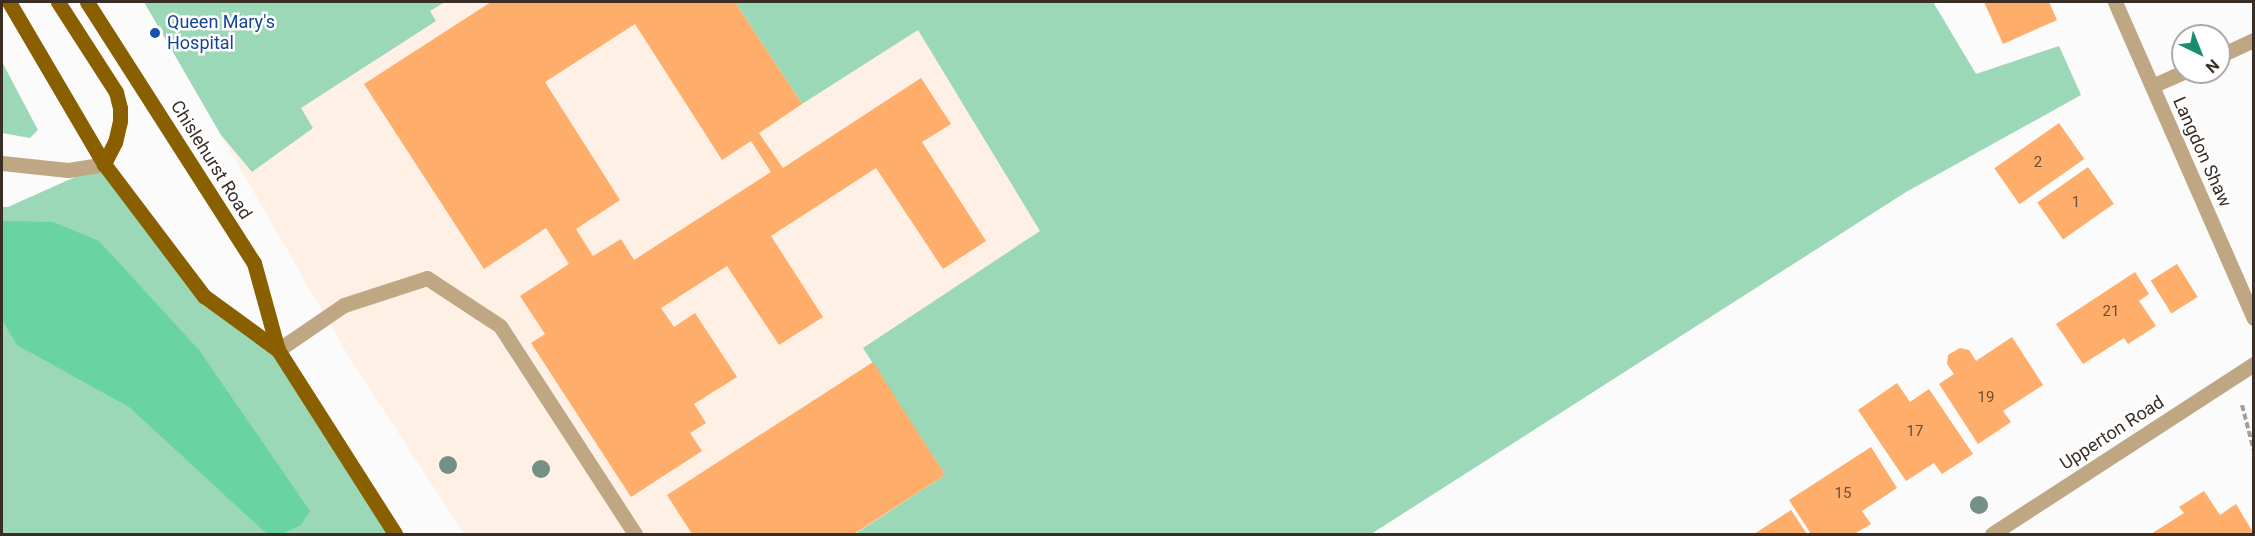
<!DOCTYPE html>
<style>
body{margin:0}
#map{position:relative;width:2255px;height:536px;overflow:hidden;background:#fbfbfb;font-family:Roboto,sans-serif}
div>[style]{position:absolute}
.built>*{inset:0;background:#fef0e5}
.green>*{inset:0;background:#9bd8b7}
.forest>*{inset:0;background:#69d49f}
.building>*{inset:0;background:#feae6a;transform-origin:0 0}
.path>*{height:4px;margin-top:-2px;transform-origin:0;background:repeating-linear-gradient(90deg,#a49f9b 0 6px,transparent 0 9px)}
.minor>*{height:15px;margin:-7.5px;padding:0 7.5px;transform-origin:7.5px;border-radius:7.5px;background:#bea782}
.major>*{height:15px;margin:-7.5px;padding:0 7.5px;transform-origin:7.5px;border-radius:7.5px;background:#895f00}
.trees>*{width:18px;height:18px;margin:-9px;border-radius:50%;background:#759084}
.dots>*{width:16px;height:16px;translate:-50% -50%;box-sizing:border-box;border:3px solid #fff;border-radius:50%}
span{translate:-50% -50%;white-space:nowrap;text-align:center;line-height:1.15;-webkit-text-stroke:5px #fff;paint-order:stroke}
.number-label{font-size:15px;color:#6a4e37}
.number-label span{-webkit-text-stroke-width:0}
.transit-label{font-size:18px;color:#164399}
.left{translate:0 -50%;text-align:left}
.street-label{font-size:18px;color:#392e26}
.frame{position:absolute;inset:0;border:3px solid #392e26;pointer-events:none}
.north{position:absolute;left:2171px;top:24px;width:60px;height:60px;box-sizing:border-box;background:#fff;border:2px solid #b0aba8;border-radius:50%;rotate:137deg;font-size:16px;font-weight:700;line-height:24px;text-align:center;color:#392e26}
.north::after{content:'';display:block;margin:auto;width:21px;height:27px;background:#1b8d6f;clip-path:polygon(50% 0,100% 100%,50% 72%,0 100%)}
</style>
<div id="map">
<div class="built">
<i style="clip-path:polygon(144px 2px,1933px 2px,1976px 74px,2059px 46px,2081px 95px,1906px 192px,1371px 534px,464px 534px,349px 357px)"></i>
</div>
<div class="green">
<i style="clip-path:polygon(144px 2px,445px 2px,430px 11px,436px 21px,301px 108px,313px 128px,252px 172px,221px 135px)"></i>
<i style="clip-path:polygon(735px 2px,1933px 2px,1976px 74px,2059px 46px,2081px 95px,1906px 192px,1371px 534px,855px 534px,945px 475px,863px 348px,1040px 231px,918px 30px,802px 104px)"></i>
<i style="clip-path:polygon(2px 62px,38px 130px,30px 138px,2px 133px)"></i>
<i style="clip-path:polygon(104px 164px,204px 296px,278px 350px,395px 534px,2px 534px,2px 207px,8px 207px)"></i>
</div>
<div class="forest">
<i style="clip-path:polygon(2px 221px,53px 222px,99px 241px,199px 350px,310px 511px,301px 525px,282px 534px,267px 534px,129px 407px,17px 345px,2px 320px)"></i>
</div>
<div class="building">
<i style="clip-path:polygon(evenodd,491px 2px,735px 2px,802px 104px,759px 133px,783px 168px,921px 78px,951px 124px,922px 142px,986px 241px,943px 269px,876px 168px,771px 236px,823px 317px,779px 345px,727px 266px,661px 308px,674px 327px,695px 313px,737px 377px,694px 404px,706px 423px,690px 433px,702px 451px,631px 497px,531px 343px,545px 334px,520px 296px,569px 264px,546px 228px,484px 269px,364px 84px,491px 2px,635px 24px,722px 160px,751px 141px,771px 172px,634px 260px,621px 239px,593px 256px,576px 229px,620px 200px,545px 82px,635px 24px)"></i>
<i style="clip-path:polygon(1984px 2px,2049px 2px,2057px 20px,2003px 44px)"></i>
<i style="left:2059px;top:123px;width:44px;height:79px;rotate:55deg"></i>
<i style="left:2088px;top:167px;width:45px;height:62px;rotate:55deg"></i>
<i style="left:2177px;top:264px;width:39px;height:31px;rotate:58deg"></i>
<i style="clip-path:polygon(2135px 272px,2149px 294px,2139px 301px,2156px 326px,2128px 344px,2124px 338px,2083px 364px,2056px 324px)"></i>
<i style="clip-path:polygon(2012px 337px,2043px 385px,2003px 411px,2011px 422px,1978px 444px,1939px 384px,1954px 374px,1947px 364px,1948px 355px,1960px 348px,1969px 350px,1976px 361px)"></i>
<i style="clip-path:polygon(873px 362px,945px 475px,854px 534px,692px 534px,667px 495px)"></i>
<i style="clip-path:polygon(1897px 383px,1910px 402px,1929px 389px,1973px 454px,1942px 474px,1934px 463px,1906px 481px,1858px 410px)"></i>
<i style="clip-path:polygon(1871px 447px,1897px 488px,1862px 511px,1871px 524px,1854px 534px,1811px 534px,1789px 500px)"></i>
<i style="clip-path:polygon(2204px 491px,2220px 515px,2236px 504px,2254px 534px,2151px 534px,2184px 513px,2179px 507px)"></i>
<i style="clip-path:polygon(1791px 510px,1807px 534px,1754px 534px)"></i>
</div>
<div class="path">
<i style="left:2242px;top:405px;width:48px;rotate:75.4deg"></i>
</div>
<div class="minor">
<i style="left:2115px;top:2px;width:345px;rotate:66.3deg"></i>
<i style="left:2219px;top:56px;width:38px;rotate:-25deg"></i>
<i style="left:2152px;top:86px;width:34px;rotate:-24deg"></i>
<i style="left:2px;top:163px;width:66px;rotate:6.1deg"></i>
<i style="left:68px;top:170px;width:36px;rotate:-9deg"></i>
<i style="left:278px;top:350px;width:80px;rotate:-34.3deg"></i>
<i style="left:344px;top:305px;width:87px;rotate:-18deg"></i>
<i style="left:427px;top:278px;width:87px;rotate:33.3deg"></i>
<i style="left:500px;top:326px;width:248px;rotate:57deg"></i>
<i style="left:1992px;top:534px;width:312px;rotate:-33deg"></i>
</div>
<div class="major">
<i style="left:9px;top:2px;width:188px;rotate:59.6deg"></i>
<i style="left:104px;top:164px;width:166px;rotate:52.9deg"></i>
<i style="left:204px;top:296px;width:92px;rotate:36.1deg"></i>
<i style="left:58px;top:2px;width:107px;rotate:57.2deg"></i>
<i style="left:116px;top:92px;width:16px;rotate:76deg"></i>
<i style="left:120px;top:108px;width:13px;rotate:90deg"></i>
<i style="left:120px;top:121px;width:22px;rotate:103deg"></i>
<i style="left:115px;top:142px;width:25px;rotate:117deg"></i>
<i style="left:87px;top:2px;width:310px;rotate:57.4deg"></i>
<i style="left:254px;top:263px;width:90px;rotate:74.6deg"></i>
<i style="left:278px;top:350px;width:218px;rotate:57.5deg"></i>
</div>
<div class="trees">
<i style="left:448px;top:465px"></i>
<i style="left:541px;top:469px"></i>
<i style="left:1979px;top:505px"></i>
</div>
<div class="dots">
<i style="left:155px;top:33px;background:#1a4fb4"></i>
</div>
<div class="number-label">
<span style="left:2038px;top:163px">2</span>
<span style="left:2076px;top:203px">1</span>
<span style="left:2111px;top:312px">21</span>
<span style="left:1986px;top:398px">19</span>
<span style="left:1915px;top:432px">17</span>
<span style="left:1843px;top:494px">15</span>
</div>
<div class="transit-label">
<span class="left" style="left:167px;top:33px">Queen Mary's<br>Hospital</span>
</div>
<div class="street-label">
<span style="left:2202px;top:152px;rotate:66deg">Langdon Shaw</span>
<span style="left:211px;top:160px;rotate:58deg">Chislehurst Road</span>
<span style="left:2112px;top:433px;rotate:-33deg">Upperton Road</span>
</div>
<div class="frame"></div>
<div class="north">N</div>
</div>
